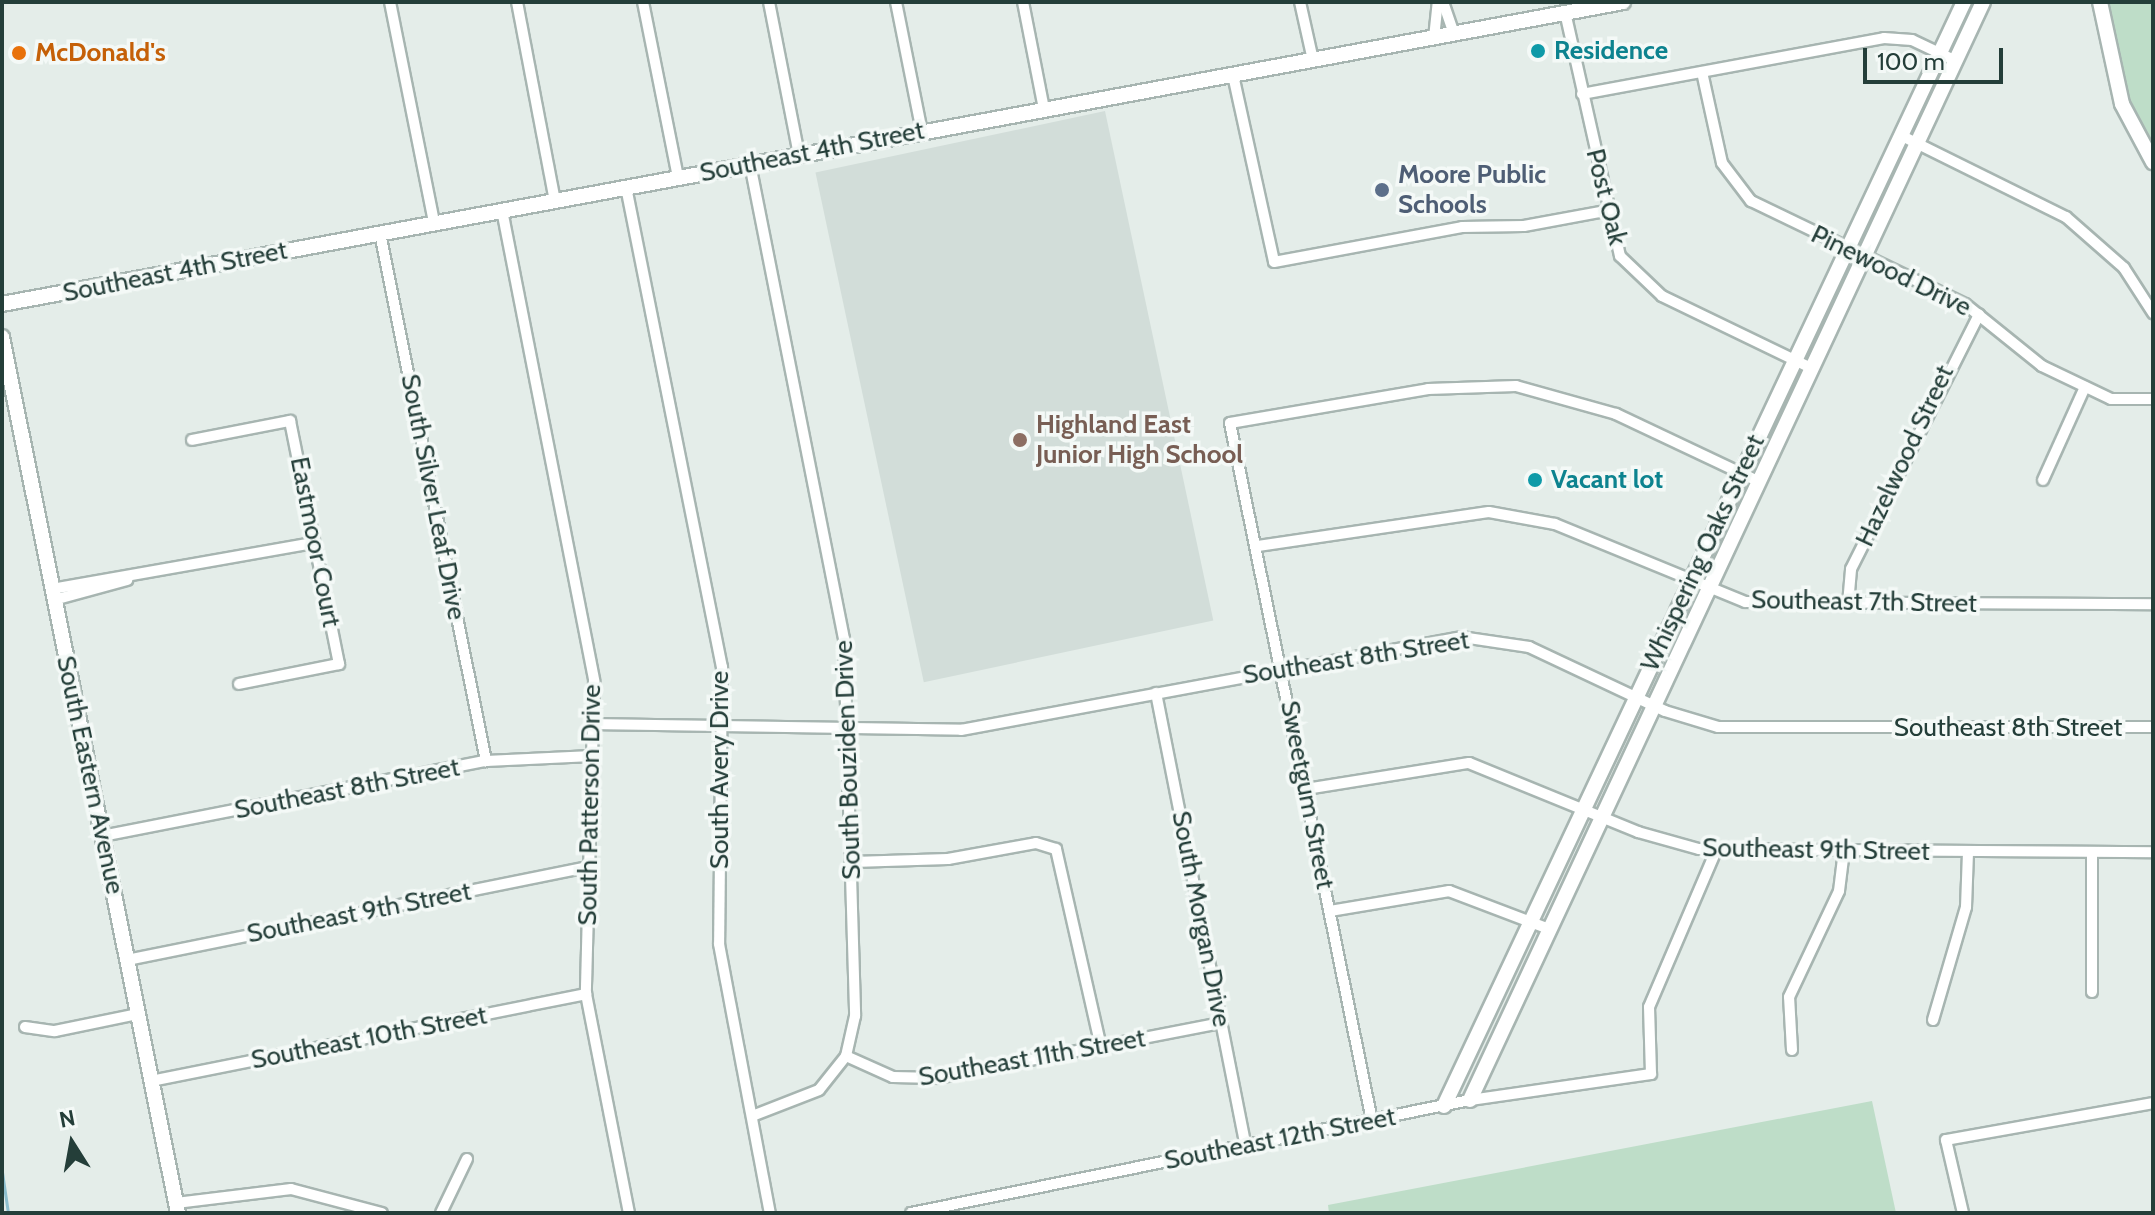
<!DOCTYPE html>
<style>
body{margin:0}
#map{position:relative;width:2155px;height:1215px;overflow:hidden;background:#e4ede9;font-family:Cabin,sans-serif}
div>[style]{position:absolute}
.built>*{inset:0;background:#d2ddd9;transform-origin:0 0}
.green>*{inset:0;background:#beddc8}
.stream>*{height:3px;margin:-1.5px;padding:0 1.5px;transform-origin:1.5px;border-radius:1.5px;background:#8ec0cf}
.roads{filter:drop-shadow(2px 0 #a7b5b1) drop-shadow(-2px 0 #a7b5b1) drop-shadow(0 2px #a7b5b1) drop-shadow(0 -2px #a7b5b1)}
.street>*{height:10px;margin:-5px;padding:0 5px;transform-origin:5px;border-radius:5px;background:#fff}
.secondary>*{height:14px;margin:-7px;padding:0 7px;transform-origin:7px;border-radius:7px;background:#fff}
.dots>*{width:22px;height:22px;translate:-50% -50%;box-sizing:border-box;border:4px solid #f4f9f7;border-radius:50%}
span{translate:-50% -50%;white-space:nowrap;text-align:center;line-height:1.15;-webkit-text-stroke:7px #f4f9f7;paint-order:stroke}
.culture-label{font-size:26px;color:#0d838f;font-weight:700}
.left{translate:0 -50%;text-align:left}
.food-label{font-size:26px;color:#c56008;font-weight:700}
.street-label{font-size:26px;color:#243e39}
.service-label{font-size:26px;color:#4e5e75;font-weight:700}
.education-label{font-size:26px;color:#785e54;font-weight:700}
.frame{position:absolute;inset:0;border:4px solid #243e39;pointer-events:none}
.north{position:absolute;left:32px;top:1103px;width:80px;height:80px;-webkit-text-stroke:6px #f4f9f7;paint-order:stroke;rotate:349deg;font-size:22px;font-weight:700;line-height:32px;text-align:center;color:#243e39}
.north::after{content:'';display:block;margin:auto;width:28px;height:36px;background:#243e39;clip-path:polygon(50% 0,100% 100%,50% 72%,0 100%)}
.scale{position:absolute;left:1863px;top:48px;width:140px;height:36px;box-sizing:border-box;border:4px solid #243e39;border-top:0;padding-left:10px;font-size:24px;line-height:28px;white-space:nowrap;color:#243e39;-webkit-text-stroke:6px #f4f9f7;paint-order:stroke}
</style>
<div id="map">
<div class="built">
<i style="left:1105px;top:111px;width:521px;height:296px;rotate:78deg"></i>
</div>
<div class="green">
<i style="clip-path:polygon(2105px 2px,2153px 2px,2153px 153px,2126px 100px)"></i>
<i style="clip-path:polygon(1872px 1101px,1896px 1213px,1329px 1213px,1328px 1205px)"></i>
</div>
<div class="stream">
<i style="left:2px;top:1172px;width:41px;rotate:81.7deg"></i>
</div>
<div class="roads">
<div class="street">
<i style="left:390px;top:2px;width:225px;rotate:78.7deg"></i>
<i style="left:517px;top:2px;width:203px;rotate:79.2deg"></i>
<i style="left:643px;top:2px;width:178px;rotate:78.7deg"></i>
<i style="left:769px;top:2px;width:156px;rotate:78.9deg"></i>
<i style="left:896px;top:2px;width:133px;rotate:78.7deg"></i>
<i style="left:1023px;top:2px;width:109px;rotate:78.9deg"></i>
<i style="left:1300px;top:2px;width:59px;rotate:77.4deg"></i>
<i style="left:1443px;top:2px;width:34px;rotate:71deg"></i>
<i style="left:1565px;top:12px;width:250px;rotate:77.3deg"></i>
<i style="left:1620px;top:256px;width:58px;rotate:43.6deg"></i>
<i style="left:1662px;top:296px;width:165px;rotate:25.8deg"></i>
<i style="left:1434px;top:38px;width:36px;rotate:-84deg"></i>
<i style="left:1702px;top:72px;width:93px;rotate:77.6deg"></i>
<i style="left:1722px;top:163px;width:48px;rotate:52.7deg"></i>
<i style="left:1751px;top:201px;width:237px;rotate:25.7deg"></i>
<i style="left:1965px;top:304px;width:99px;rotate:38.8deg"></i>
<i style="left:2042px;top:366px;width:76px;rotate:25.6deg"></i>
<i style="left:2111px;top:399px;width:42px"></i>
<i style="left:1233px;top:75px;width:191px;rotate:77.6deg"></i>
<i style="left:1274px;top:262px;width:191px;rotate:-10.5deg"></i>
<i style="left:1462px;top:227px;width:62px;rotate:-0.9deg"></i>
<i style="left:1524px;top:226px;width:82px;rotate:-10.5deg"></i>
<i style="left:1582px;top:94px;width:307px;rotate:-10.5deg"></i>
<i style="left:1884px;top:38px;width:28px;rotate:4deg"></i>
<i style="left:1912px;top:40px;width:49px;rotate:25.5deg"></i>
<i style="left:1900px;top:135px;width:185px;rotate:26.3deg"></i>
<i style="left:2066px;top:217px;width:77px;rotate:41.3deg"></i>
<i style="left:2124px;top:268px;width:54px;rotate:57.2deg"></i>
<i style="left:750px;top:164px;width:484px;rotate:78.8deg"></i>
<i style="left:844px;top:639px;width:377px;rotate:88.3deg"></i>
<i style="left:855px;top:1016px;width:41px;rotate:102.7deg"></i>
<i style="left:846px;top:1056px;width:43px;rotate:128.5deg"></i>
<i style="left:819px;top:1090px;width:72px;rotate:158.8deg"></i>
<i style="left:626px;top:187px;width:490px;rotate:78.7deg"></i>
<i style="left:722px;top:667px;width:277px;rotate:90.6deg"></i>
<i style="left:719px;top:944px;width:274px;rotate:79.3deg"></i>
<i style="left:502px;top:210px;width:480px;rotate:78.9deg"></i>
<i style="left:594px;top:681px;width:313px;rotate:91.5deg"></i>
<i style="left:586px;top:994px;width:223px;rotate:78.9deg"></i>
<i style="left:380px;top:233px;width:539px;rotate:78.65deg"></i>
<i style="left:192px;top:440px;width:100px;rotate:-11deg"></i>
<i style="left:290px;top:421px;width:248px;rotate:78.6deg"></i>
<i style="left:339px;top:664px;width:102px;rotate:168.7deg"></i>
<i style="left:2043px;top:480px;width:102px;rotate:-65.7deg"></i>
<i style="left:1258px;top:546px;width:233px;rotate:-8.4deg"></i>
<i style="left:1489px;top:512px;width:67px;rotate:10.3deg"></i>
<i style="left:1555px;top:524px;width:205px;rotate:22.3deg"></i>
<i style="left:1745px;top:602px;width:408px;rotate:0.3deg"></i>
<i style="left:52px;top:589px;width:265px;rotate:-10deg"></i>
<i style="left:54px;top:600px;width:76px;rotate:-15.3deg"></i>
<i style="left:1848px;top:604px;width:35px;rotate:-85deg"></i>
<i style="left:1851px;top:569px;width:285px;rotate:-63.3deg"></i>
<i style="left:1156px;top:693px;width:462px;rotate:78.8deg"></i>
<i style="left:595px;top:724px;width:366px;rotate:0.9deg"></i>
<i style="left:961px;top:730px;width:510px;rotate:-10.52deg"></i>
<i style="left:1462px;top:637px;width:68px;rotate:8.5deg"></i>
<i style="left:1529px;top:647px;width:150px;rotate:25.2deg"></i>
<i style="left:1665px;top:711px;width:55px;rotate:16.8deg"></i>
<i style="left:1718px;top:727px;width:435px"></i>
<i style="left:1306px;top:789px;width:165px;rotate:-9.1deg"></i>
<i style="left:1469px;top:763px;width:183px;rotate:22.2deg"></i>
<i style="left:1638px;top:832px;width:63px;rotate:15.6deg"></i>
<i style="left:1699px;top:849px;width:454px;rotate:0.4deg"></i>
<i style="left:102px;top:836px;width:391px;rotate:-11.1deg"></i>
<i style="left:486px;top:761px;width:106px;rotate:-2.7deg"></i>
<i style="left:853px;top:862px;width:95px;rotate:-1.8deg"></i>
<i style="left:948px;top:859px;width:89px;rotate:-10.3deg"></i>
<i style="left:1036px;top:843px;width:21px;rotate:17deg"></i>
<i style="left:1056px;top:849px;width:203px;rotate:77.2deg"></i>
<i style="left:1330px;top:911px;width:121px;rotate:-9.5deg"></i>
<i style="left:1449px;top:891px;width:107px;rotate:20.8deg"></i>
<i style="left:127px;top:960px;width:472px;rotate:-11.4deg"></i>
<i style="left:2092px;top:992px;width:140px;rotate:-90deg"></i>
<i style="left:1933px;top:1020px;width:118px;rotate:-73.7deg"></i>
<i style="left:1966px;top:907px;width:55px;rotate:-87.9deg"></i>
<i style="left:25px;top:1027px;width:30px;rotate:8deg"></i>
<i style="left:55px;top:1031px;width:85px;rotate:-11.6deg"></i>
<i style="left:1792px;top:1050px;width:53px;rotate:-93.2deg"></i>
<i style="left:1789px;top:997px;width:117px;rotate:-64.7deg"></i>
<i style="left:1839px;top:891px;width:38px;rotate:-83deg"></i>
<i style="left:846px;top:1056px;width:51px;rotate:24.1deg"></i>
<i style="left:893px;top:1077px;width:45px;rotate:1.3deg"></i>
<i style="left:938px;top:1078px;width:289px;rotate:-11deg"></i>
<i style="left:151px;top:1081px;width:444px;rotate:-11.3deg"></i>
<i style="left:1372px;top:1121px;width:712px;rotate:-101.5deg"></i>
<i style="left:1230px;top:423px;width:201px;rotate:-9.7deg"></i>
<i style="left:1428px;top:389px;width:88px;rotate:-2deg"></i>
<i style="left:1516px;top:386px;width:104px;rotate:15.6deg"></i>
<i style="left:1616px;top:414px;width:157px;rotate:25.3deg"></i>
<i style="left:176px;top:1203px;width:116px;rotate:-6.9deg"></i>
<i style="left:291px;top:1189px;width:94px;rotate:14.8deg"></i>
<i style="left:441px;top:1213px;width:60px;rotate:-64.3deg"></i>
<i style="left:911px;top:1213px;width:570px;rotate:-11.43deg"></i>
<i style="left:1470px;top:1100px;width:183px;rotate:-8.2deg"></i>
<i style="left:1651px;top:1074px;width:67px;rotate:-91.7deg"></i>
<i style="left:1649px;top:1007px;width:170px;rotate:-66.8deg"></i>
<i style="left:1963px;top:1213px;width:75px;rotate:-103.1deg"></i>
<i style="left:1946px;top:1140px;width:210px;rotate:-10.1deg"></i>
</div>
<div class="secondary">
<i style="left:2100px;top:2px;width:104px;rotate:77.8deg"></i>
<i style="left:2122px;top:104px;width:66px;rotate:61.9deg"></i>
<i style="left:2px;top:304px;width:1649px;rotate:-10.55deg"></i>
<i style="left:2px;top:337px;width:894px;rotate:78.64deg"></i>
<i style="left:1470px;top:1100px;width:1212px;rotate:-64.96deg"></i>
<i style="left:1444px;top:1106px;width:1220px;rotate:-64.78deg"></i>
</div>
</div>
<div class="dots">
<i style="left:1538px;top:51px;background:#0f9aa8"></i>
<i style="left:19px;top:53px;background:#e8710a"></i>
<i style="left:1382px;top:190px;background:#5c6f8a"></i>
<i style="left:1020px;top:440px;background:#8d6e63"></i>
<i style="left:1535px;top:480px;background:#0f9aa8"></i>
</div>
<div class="culture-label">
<span class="left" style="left:1554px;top:51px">Residence</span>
<span class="left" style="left:1551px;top:480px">Vacant lot</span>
</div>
<div class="food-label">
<span class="left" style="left:35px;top:53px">McDonald's</span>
</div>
<div class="street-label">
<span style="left:812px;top:152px;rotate:-11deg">Southeast 4th Street</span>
<span style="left:1606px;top:197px;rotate:76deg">Post Oak</span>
<span style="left:1891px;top:271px;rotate:26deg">Pinewood Drive</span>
<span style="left:175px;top:272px;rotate:-11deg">Southeast 4th Street</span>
<span style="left:1905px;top:456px;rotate:-65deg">Hazelwood Street</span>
<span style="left:433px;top:497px;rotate:79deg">South Silver Leaf Drive</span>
<span style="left:315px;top:542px;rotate:79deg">Eastmoor Court</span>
<span style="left:1703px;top:553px;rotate:-65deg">Whispering Oaks Street</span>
<span style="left:1864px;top:602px;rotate:1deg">Southeast 7th Street</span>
<span style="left:1356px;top:658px;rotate:-9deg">Southeast 8th Street</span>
<span style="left:2008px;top:728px">Southeast 8th Street</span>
<span style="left:848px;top:760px;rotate:-92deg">South Bouziden Drive</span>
<span style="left:720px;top:770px;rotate:-90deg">South Avery Drive</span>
<span style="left:90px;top:775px;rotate:78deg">South Eastern Avenue</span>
<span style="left:347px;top:789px;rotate:-11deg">Southeast 8th Street</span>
<span style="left:1307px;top:795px;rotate:79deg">Sweetgum Street</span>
<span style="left:590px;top:805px;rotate:-89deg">South Patterson Drive</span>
<span style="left:1816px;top:850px;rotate:1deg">Southeast 9th Street</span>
<span style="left:359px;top:913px;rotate:-11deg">Southeast 9th Street</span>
<span style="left:1201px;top:919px;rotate:79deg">South Morgan Drive</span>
<span style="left:369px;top:1038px;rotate:-11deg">Southeast 10th Street</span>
<span style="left:1032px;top:1058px;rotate:-10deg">Southeast 11th Street</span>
<span style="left:1280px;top:1139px;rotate:-11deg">Southeast 12th Street</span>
</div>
<div class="service-label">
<span class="left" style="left:1398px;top:190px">Moore Public<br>Schools</span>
</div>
<div class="education-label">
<span class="left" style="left:1036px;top:440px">Highland East<br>Junior High School</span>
</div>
<div class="frame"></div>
<div class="north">N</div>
<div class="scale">100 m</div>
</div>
